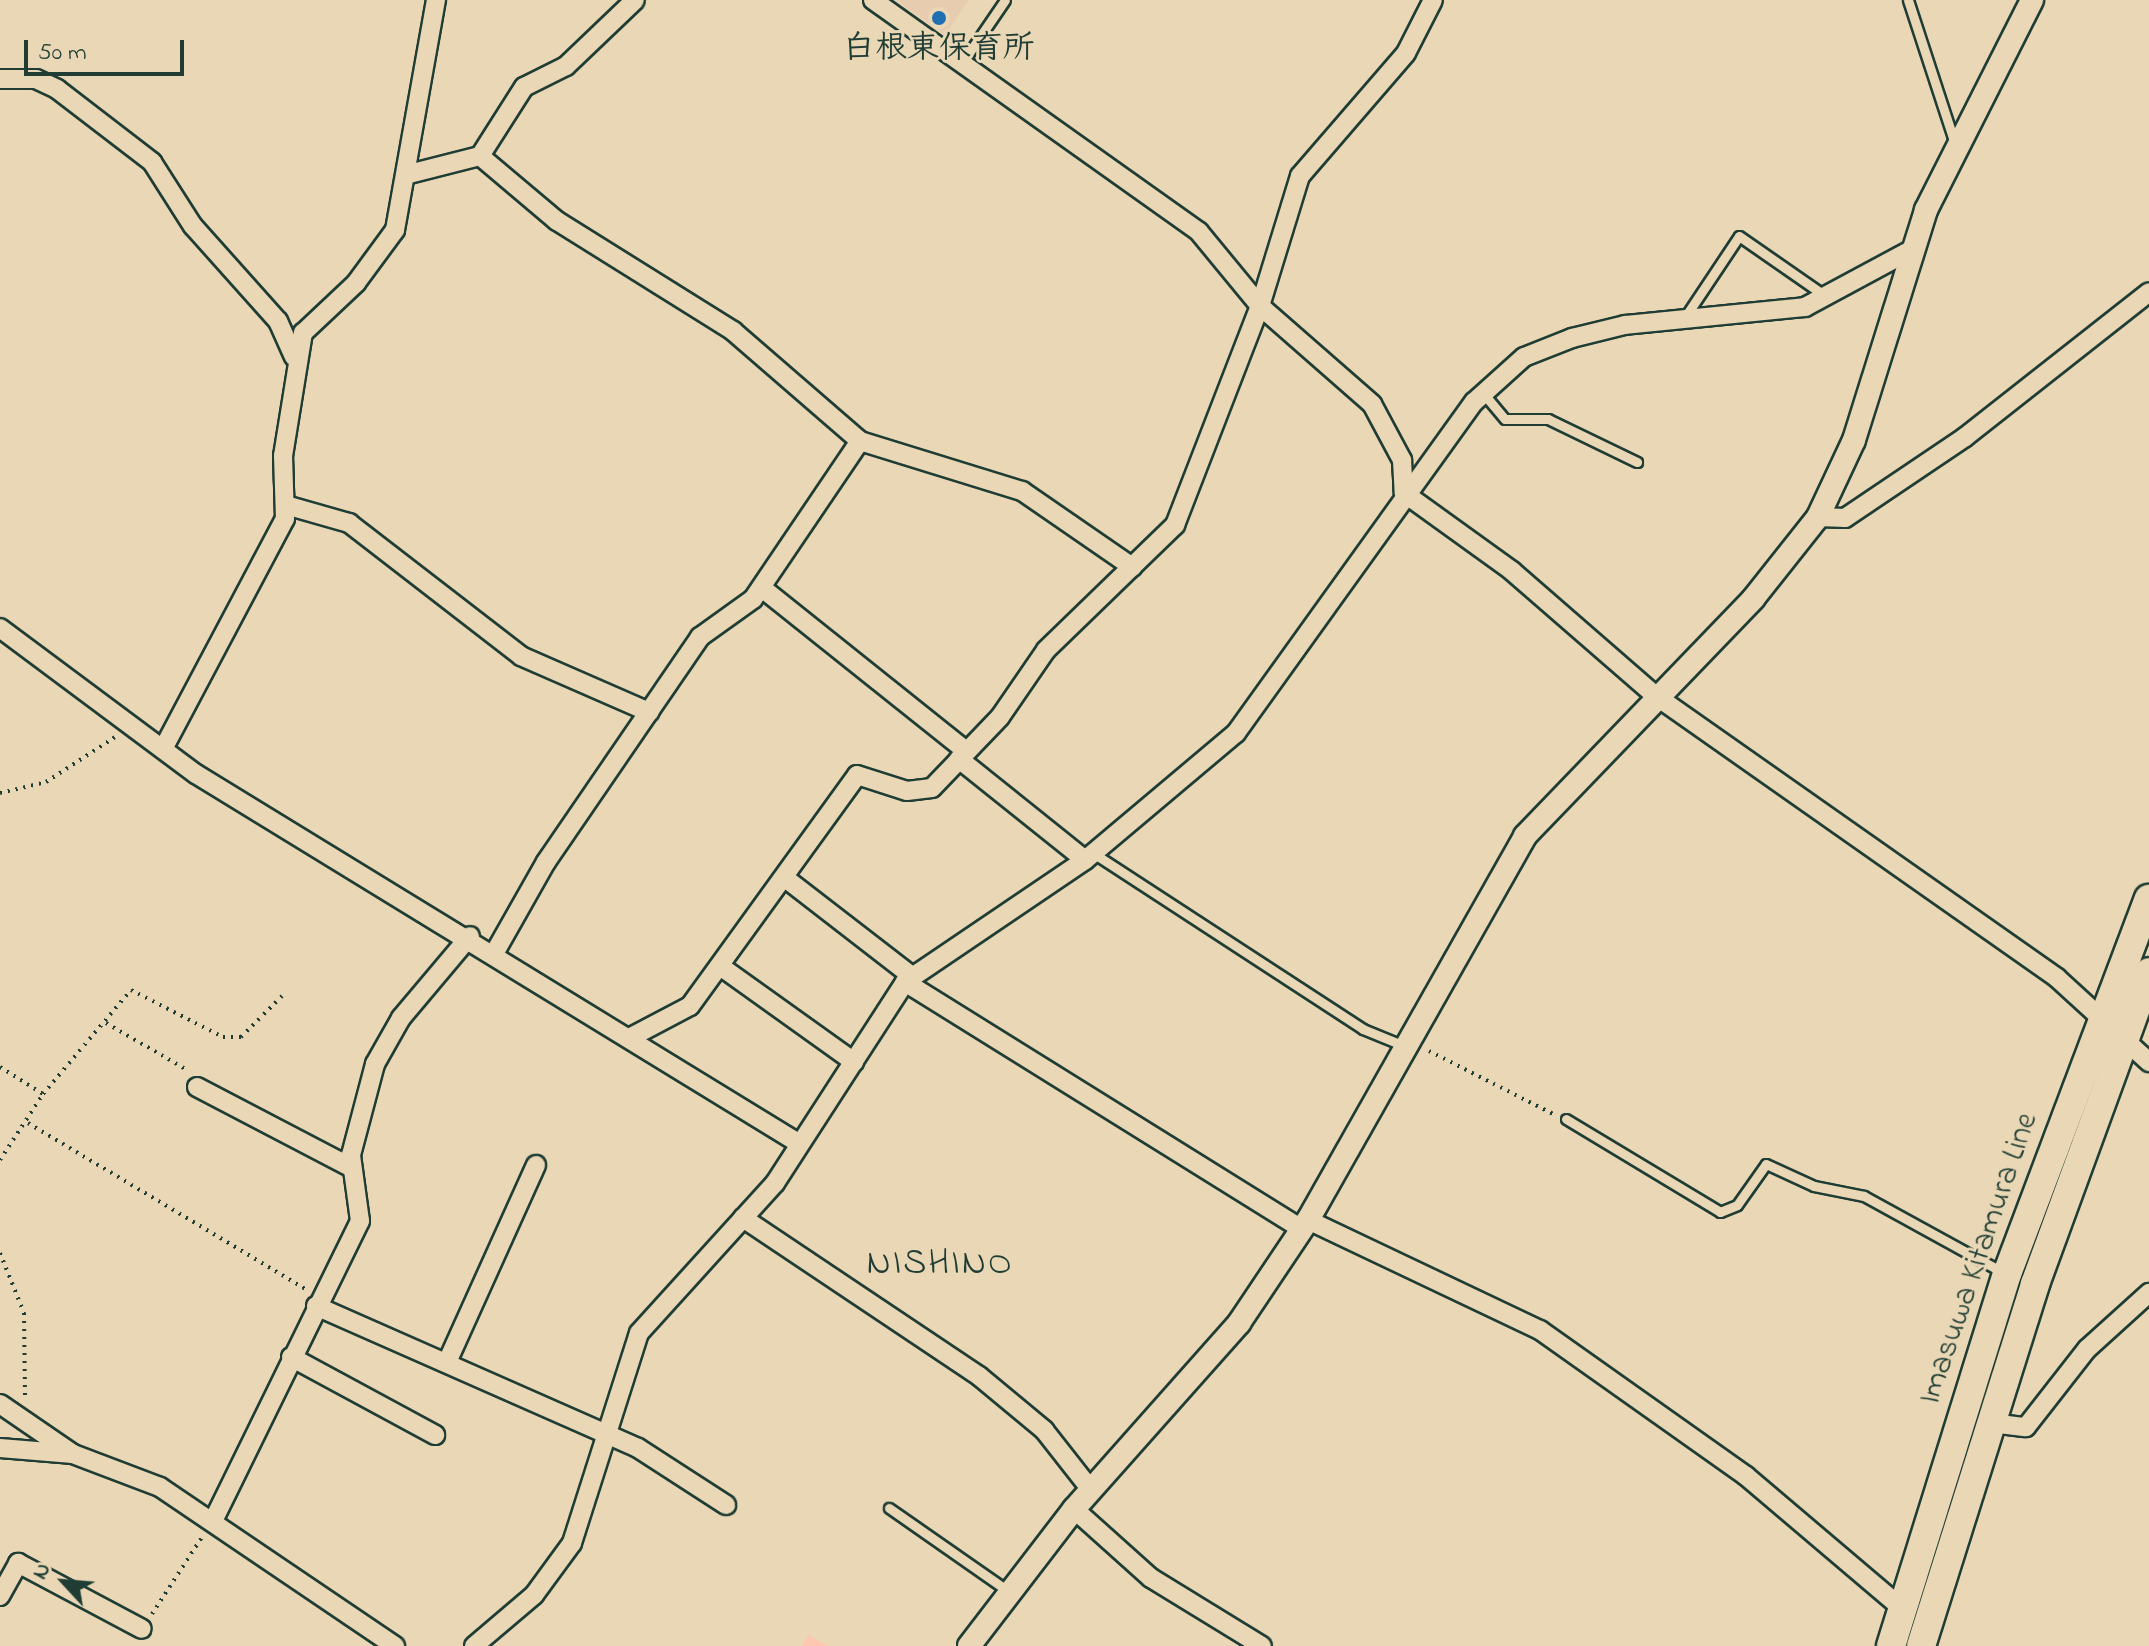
<!DOCTYPE html>
<meta charset="utf-8">
<style>
body{margin:0}
#map{position:relative;width:2149px;height:1646px;overflow:hidden;background:#e9d7b5;font-family:"Indie Flower","Klee One",sans-serif}
div>[style]{position:absolute}
.built>*{inset:0;background:#e7ccaf}
.building>*{inset:0;background:#fec8b0}
.path>*{height:4px;margin-top:-2px;transform-origin:0;background:repeating-linear-gradient(90deg,#1f3d34 0 2px,transparent 0 8px)}
.roads{filter:drop-shadow(2px 0 #1f3d34) drop-shadow(-2px 0 #1f3d34) drop-shadow(0 2px #1f3d34) drop-shadow(0 -2px #1f3d34)}
.service>*{height:9px;margin:-4.5px;padding:0 4.5px;transform-origin:4.5px;border-radius:4.5px;background:#e9d7b5}
.minor>*{height:18px;margin:-9px;padding:0 9px;transform-origin:9px;border-radius:9px;background:#e9d7b5}
.tertiary>*{height:22px;margin:-11px;padding:0 11px;transform-origin:11px;border-radius:11px;background:#e9d7b5}
.primary>*{height:28px;margin:-14px;padding:0 14px;transform-origin:14px;border-radius:14px;background:#e9d7b5}
.dots>*{width:22px;height:22px;translate:-50% -50%;box-sizing:border-box;border:4px solid #e9d7b5;border-radius:50%}
span{translate:-50% -50%;white-space:nowrap;text-align:center;line-height:1.15;-webkit-text-stroke:6px #e9d7b5;paint-order:stroke}
.poi-label{font-size:32px;color:#1f3d34;font-weight:700}
.street-label{font-size:32px;color:#1f3d34}
.quarter-label{font-size:36px;color:#1f3d34;letter-spacing:2px}
.north{position:absolute;left:24px;top:1542px;width:80px;height:80px;-webkit-text-stroke:6px #e9d7b5;paint-order:stroke;rotate:296deg;font-size:22px;font-weight:700;line-height:32px;text-align:center;color:#1f3d34}
.north::after{content:'';display:block;margin:auto;width:28px;height:36px;background:#1f3d34;clip-path:polygon(50% 0,100% 100%,50% 72%,0 100%)}
.scale{position:absolute;left:24px;top:40px;width:160px;height:36px;box-sizing:border-box;border:4px solid #1f3d34;border-top:0;padding-left:10px;font-size:24px;line-height:28px;white-space:nowrap;color:#1f3d34;-webkit-text-stroke:6px #e9d7b5;paint-order:stroke}
</style>
<div id="map">
<div class="built">
<i style="clip-path:polygon(896px 0,969px 0,945px 35px)"></i>
</div>
<div class="building">
<i style="clip-path:polygon(808px 1635px,828px 1646px,802px 1646px)"></i>
</div>
<div class="path">
<i style="left:0;top:793px;width:47px;rotate:-13.4deg"></i>
<i style="left:46px;top:782px;width:82px;rotate:-33.1deg"></i>
<i style="left:106px;top:1023px;width:94px;rotate:30.1deg"></i>
<i style="left:1429px;top:1051px;width:139px;rotate:26.9deg"></i>
<i style="left:0;top:1067px;width:51px;rotate:32.1deg"></i>
<i style="left:28px;top:1123px;width:325px;rotate:30.9deg"></i>
<i style="left:0;top:1160px;width:79px;rotate:-56.9deg"></i>
<i style="left:43px;top:1094px;width:136px;rotate:-49.8deg"></i>
<i style="left:131px;top:990px;width:103px;rotate:27.1deg"></i>
<i style="left:223px;top:1037px;width:18px"></i>
<i style="left:241px;top:1037px;width:58px;rotate:-45deg"></i>
<i style="left:0;top:1253px;width:65px;rotate:68.2deg"></i>
<i style="left:24px;top:1313px;width:84px;rotate:89.3deg"></i>
<i style="left:152px;top:1614px;width:92px;rotate:-57deg"></i>
</div>
<div class="roads">
<div class="service">
<i style="left:1908px;top:0;width:151px;rotate:71.9deg"></i>
<i style="left:962px;top:63px;width:76px;rotate:-55.7deg"></i>
<i style="left:1685px;top:317px;width:97px;rotate:-56.3deg"></i>
<i style="left:1739px;top:236px;width:103px;rotate:34.8deg"></i>
<i style="left:1483px;top:393px;width:34px;rotate:50deg"></i>
<i style="left:1505px;top:419px;width:43px"></i>
<i style="left:1548px;top:419px;width:99px;rotate:25.8deg"></i>
<i style="left:1093px;top:853px;width:322px;rotate:33.1deg"></i>
<i style="left:1363px;top:1029px;width:42px;rotate:22.3deg"></i>
<i style="left:1566px;top:1119px;width:180px;rotate:31.1deg"></i>
<i style="left:1720px;top:1212px;width:18px;rotate:-22deg"></i>
<i style="left:1737px;top:1205px;width:50px;rotate:-54.7deg"></i>
<i style="left:1766px;top:1164px;width:53px;rotate:24.6deg"></i>
<i style="left:1814px;top:1186px;width:51px;rotate:11.3deg"></i>
<i style="left:1864px;top:1196px;width:160px;rotate:28.8deg"></i>
<i style="left:889px;top:1508px;width:145px;rotate:34.9deg"></i>
</div>
<div class="minor">
<i style="left:873px;top:0;width:400px;rotate:35.4deg"></i>
<i style="left:1199px;top:232px;width:96px;rotate:50.5deg"></i>
<i style="left:1260px;top:306px;width:149px;rotate:41.2deg"></i>
<i style="left:1372px;top:404px;width:64px;rotate:61.8deg"></i>
<i style="left:1402px;top:460px;width:33px;rotate:87deg"></i>
<i style="left:1404px;top:493px;width:133px;rotate:35.8deg"></i>
<i style="left:1512px;top:571px;width:191px;rotate:41deg"></i>
<i style="left:1656px;top:696px;width:490px;rotate:35.1deg"></i>
<i style="left:2057px;top:978px;width:125px;rotate:42.4deg"></i>
<i style="left:0;top:79px;width:36px"></i>
<i style="left:36px;top:79px;width:23px;rotate:25deg"></i>
<i style="left:57px;top:89px;width:120px;rotate:37.5deg"></i>
<i style="left:152px;top:162px;width:76px;rotate:57.4deg"></i>
<i style="left:193px;top:226px;width:127px;rotate:48.2deg"></i>
<i style="left:278px;top:321px;width:39px;rotate:66deg"></i>
<i style="left:480px;top:156px;width:101px;rotate:40.2deg"></i>
<i style="left:557px;top:221px;width:208px;rotate:32deg"></i>
<i style="left:733px;top:331px;width:168px;rotate:40.9deg"></i>
<i style="left:860px;top:441px;width:170px;rotate:17.2deg"></i>
<i style="left:1022px;top:491px;width:134px;rotate:34.6deg"></i>
<i style="left:409px;top:174px;width:73px;rotate:-14.2deg"></i>
<i style="left:480px;top:156px;width:82px;rotate:-57.5deg"></i>
<i style="left:524px;top:87px;width:47px;rotate:-26.6deg"></i>
<i style="left:566px;top:66px;width:95px;rotate:-43.7deg"></i>
<i style="left:286px;top:505px;width:66px;rotate:15.9deg"></i>
<i style="left:349px;top:523px;width:217px;rotate:37.7deg"></i>
<i style="left:521px;top:656px;width:140px;rotate:23.6deg"></i>
<i style="left:1818px;top:517px;width:27px;rotate:2deg"></i>
<i style="left:1845px;top:518px;width:145px;rotate:-34deg"></i>
<i style="left:1965px;top:437px;width:234px;rotate:-38.2deg"></i>
<i style="left:762px;top:588px;width:261px;rotate:38.6deg"></i>
<i style="left:0;top:628px;width:244px;rotate:36.7deg"></i>
<i style="left:196px;top:774px;width:708px;rotate:31.49deg"></i>
<i style="left:163px;top:749px;width:260px;rotate:-62.1deg"></i>
<i style="left:285px;top:519px;width:63px;rotate:-91.8deg"></i>
<i style="left:283px;top:456px;width:125px;rotate:-80.8deg"></i>
<i style="left:303px;top:333px;width:73px;rotate:-43.3deg"></i>
<i style="left:356px;top:283px;width:66px;rotate:-53.7deg"></i>
<i style="left:395px;top:230px;width:234px;rotate:-79.9deg"></i>
<i style="left:959px;top:759px;width:161px;rotate:38.7deg"></i>
<i style="left:785px;top:878px;width:162px;rotate:37.7deg"></i>
<i style="left:495px;top:952px;width:103px;rotate:-60.5deg"></i>
<i style="left:546px;top:862px;width:273px;rotate:-55.6deg"></i>
<i style="left:700px;top:637px;width:65px;rotate:-35.6deg"></i>
<i style="left:753px;top:599px;width:191px;rotate:-55.9deg"></i>
<i style="left:720px;top:966px;width:165px;rotate:35.6deg"></i>
<i style="left:905px;top:982px;width:468px;rotate:31.9deg"></i>
<i style="left:633px;top:1036px;width:64px;rotate:-27.8deg"></i>
<i style="left:690px;top:1006px;width:285px;rotate:-54.1deg"></i>
<i style="left:857px;top:775px;width:52px;rotate:17.7deg"></i>
<i style="left:907px;top:791px;width:25px;rotate:-7deg"></i>
<i style="left:932px;top:788px;width:98px;rotate:-46.2deg"></i>
<i style="left:1000px;top:717px;width:81px;rotate:-55.5deg"></i>
<i style="left:1046px;top:650px;width:180px;rotate:-44.1deg"></i>
<i style="left:1175px;top:525px;width:235px;rotate:-68.8deg"></i>
<i style="left:1260px;top:306px;width:136px;rotate:-72.9deg"></i>
<i style="left:1300px;top:176px;width:162px;rotate:-49.2deg"></i>
<i style="left:1406px;top:53px;width:59px;rotate:-63deg"></i>
<i style="left:197px;top:1087px;width:175px;rotate:27.6deg"></i>
<i style="left:743px;top:1218px;width:284px;rotate:33.8deg"></i>
<i style="left:979px;top:1376px;width:85px;rotate:39.7deg"></i>
<i style="left:1044px;top:1430px;width:76px;rotate:51.9deg"></i>
<i style="left:1308px;top:1220px;width:257px;rotate:25.4deg"></i>
<i style="left:1540px;top:1330px;width:252px;rotate:35.3deg"></i>
<i style="left:1746px;top:1476px;width:206px;rotate:40.3deg"></i>
<i style="left:316px;top:1306px;width:352px;rotate:23.8deg"></i>
<i style="left:638px;top:1448px;width:105px;rotate:32.9deg"></i>
<i style="left:291px;top:1357px;width:164px;rotate:28.4deg"></i>
<i style="left:448px;top:1360px;width:214px;rotate:-65.7deg"></i>
<i style="left:0;top:1404px;width:88px;rotate:34.4deg"></i>
<i style="left:1991px;top:1423px;width:35px;rotate:7deg"></i>
<i style="left:2026px;top:1427px;width:99px;rotate:-52deg"></i>
<i style="left:2087px;top:1349px;width:84px;rotate:-42.1deg"></i>
<i style="left:0;top:1448px;width:73px;rotate:4.7deg"></i>
<i style="left:73px;top:1454px;width:93px;rotate:20.8deg"></i>
<i style="left:160px;top:1487px;width:284px;rotate:34.1deg"></i>
<i style="left:1074px;top:1509px;width:103px;rotate:41.9deg"></i>
<i style="left:1151px;top:1578px;width:130px;rotate:31.5deg"></i>
<i style="left:214px;top:1519px;width:332px;rotate:-63.9deg"></i>
<i style="left:360px;top:1221px;width:67px;rotate:-97.8deg"></i>
<i style="left:351px;top:1155px;width:94px;rotate:-75.2deg"></i>
<i style="left:375px;top:1064px;width:53px;rotate:-60.5deg"></i>
<i style="left:401px;top:1018px;width:107px;rotate:-49.9deg"></i>
<i style="left:0;top:1596px;width:38px;rotate:-61deg"></i>
<i style="left:18px;top:1563px;width:140px;rotate:28deg"></i>
<i style="left:474px;top:1646px;width:79px;rotate:-40.4deg"></i>
<i style="left:534px;top:1595px;width:64px;rotate:-53.8deg"></i>
<i style="left:572px;top:1543px;width:220px;rotate:-72.3deg"></i>
<i style="left:639px;top:1333px;width:202px;rotate:-47.8deg"></i>
<i style="left:775px;top:1183px;width:239px;rotate:-57.1deg"></i>
<i style="left:905px;top:982px;width:217px;rotate:-34.1deg"></i>
<i style="left:1085px;top:860px;width:197px;rotate:-40.1deg"></i>
<i style="left:1236px;top:733px;width:408px;rotate:-54.3deg"></i>
<i style="left:1474px;top:402px;width:67px;rotate:-42deg"></i>
<i style="left:1524px;top:357px;width:52px;rotate:-21.6deg"></i>
<i style="left:1572px;top:338px;width:55px;rotate:-13.8deg"></i>
<i style="left:1625px;top:325px;width:181px;rotate:-5.7deg"></i>
<i style="left:1805px;top:307px;width:120px;rotate:-28.3deg"></i>
</div>
<div class="tertiary">
<i style="left:969px;top:1646px;width:173px;rotate:-52.5deg"></i>
<i style="left:1074px;top:1509px;width:249px;rotate:-48.4deg"></i>
<i style="left:1239px;top:1323px;width:124px;rotate:-56.2deg"></i>
<i style="left:1308px;top:1220px;width:441px;rotate:-60.5deg"></i>
<i style="left:1525px;top:836px;width:329px;rotate:-46.1deg"></i>
<i style="left:1753px;top:599px;width:105px;rotate:-51.6deg"></i>
<i style="left:1818px;top:517px;width:85px;rotate:-64.9deg"></i>
<i style="left:1854px;top:440px;width:241px;rotate:-72.6deg"></i>
<i style="left:1926px;top:210px;width:235px;rotate:-63.2deg"></i>
</div>
<div class="primary">
<i style="left:1891px;top:1646px;width:390px;rotate:-72.7deg"></i>
<i style="left:2007px;top:1274px;width:401px;rotate:-69.3deg"></i>
<i style="left:1921px;top:1646px;width:380px;rotate:-72.5deg"></i>
<i style="left:2035px;top:1284px;width:332px;rotate:-69.9deg"></i>
</div>
</div>
<div class="dots">
<i style="left:939px;top:18px;background:#1f6fb2"></i>
</div>
<div class="poi-label">
<span style="left:939px;top:50px">白根東保育所</span>
</div>
<div class="street-label">
<span style="left:1980px;top:1259px;rotate:-71deg">Imasuwa Kitamura Line</span>
</div>
<div class="quarter-label">
<span style="left:940px;top:1265px">NISHINO</span>
</div>
<div class="north">N</div>
<div class="scale">50 m</div>
</div>
